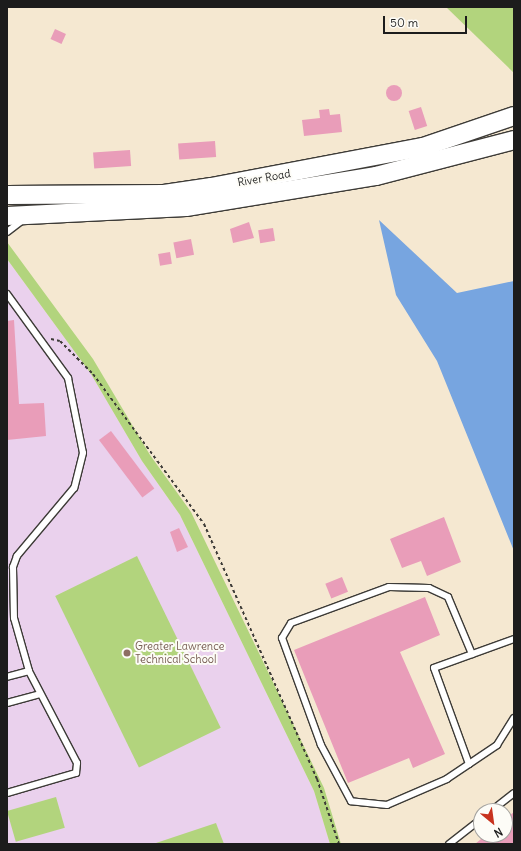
<!DOCTYPE html>
<style>
body{margin:0}
#map{position:relative;width:521px;height:851px;overflow:hidden;background:#f5e8d1;font-family:Delius,sans-serif}
div>[style]{position:absolute}
.built>*{inset:0;background:#ead1ed}
.green>*{inset:0;background:#b2d47d;transform-origin:0 0}
.water>*{inset:0;background:#77a5e0}
.building>*{inset:0;background:#e99db9;transform-origin:0 0}
.round{border-radius:50%}
.path>*{height:2px;margin-top:-1px;transform-origin:0;background:repeating-linear-gradient(90deg,#3d3b37 0 3px,transparent 0 6px)}
.roads{filter:drop-shadow(1px 0 #3d3b37) drop-shadow(-1px 0 #3d3b37) drop-shadow(0 1px #3d3b37) drop-shadow(0 -1px #3d3b37)}
.lane>*{height:6px;margin:-3px;padding:0 3px;transform-origin:3px;border-radius:3px;background:#fff}
.secondary>*{height:18px;margin:-9px;padding:0 9px;transform-origin:9px;border-radius:9px;background:#fff}
.dots>*{width:11px;height:11px;translate:-50% -50%;box-sizing:border-box;border:2px solid #fdfcf7;border-radius:50%}
span{translate:-50% -50%;white-space:nowrap;text-align:center;line-height:1.15;-webkit-text-stroke:4px #fdfcf7;paint-order:stroke}
.street-label{font-size:11px;color:#1c1c1c}
.education-label{font-size:11px;color:#785e54}
.left{translate:0 -50%;text-align:left}
.frame{position:absolute;inset:0;border:8px solid #1c1c1c;pointer-events:none}
.north{position:absolute;left:473px;top:803px;width:40px;height:40px;box-sizing:border-box;background:#fdfcf7;border:1px solid #a3a29f;border-radius:50%;rotate:151deg;font-size:11px;font-weight:700;line-height:16px;text-align:center;color:#1c1c1c}
.north::after{content:'';display:block;margin:auto;width:14px;height:18px;background:#c8321e;clip-path:polygon(50% 0,100% 100%,50% 72%,0 100%)}
.scale{position:absolute;left:383px;top:16px;width:84px;height:18px;box-sizing:border-box;border:2px solid #1c1c1c;border-top:0;padding-left:5px;font-size:12px;line-height:14px;white-space:nowrap;color:#1c1c1c;-webkit-text-stroke:3px #fdfcf7;paint-order:stroke}
</style>
<div id="map">
<div class="built">
<i style="clip-path:polygon(7px 259px,91px 374px,142px 461px,180px 515px,314px 791px,330px 844px,7px 844px)"></i>
</div>
<div class="green">
<i style="clip-path:polygon(446px 7px,514px 7px,514px 73px)"></i>
<i style="clip-path:polygon(7px 242px,93px 359px,150px 455px,191px 512px,324px 788px,341px 844px,330px 844px,314px 791px,180px 515px,142px 461px,91px 374px,7px 259px)"></i>
<i style="left:137px;top:556px;width:191px;height:91px;rotate:64deg"></i>
<i style="left:56px;top:797px;width:32px;height:51px;rotate:74deg"></i>
<i style="clip-path:polygon(216px 823px,224px 844px,153px 844px)"></i>
</div>
<div class="water">
<i style="clip-path:polygon(379px 220px,457px 293px,514px 281px,514px 551px,437px 361px,396px 295px)"></i>
</div>
<div class="building">
<i style="left:55px;top:29px;width:12px;height:11px;rotate:24deg"></i>
<i class="round" style="left:386px;top:85px;width:16px;height:16px"></i>
<i style="left:421px;top:107px;width:20px;height:13px;rotate:72deg"></i>
<i style="clip-path:polygon(329px 109px,330px 115px,340px 114px,342px 132px,304px 136px,302px 120px,320px 118px,319px 110px)"></i>
<i style="left:215px;top:141px;width:16px;height:37px;rotate:86deg"></i>
<i style="left:130px;top:150px;width:16px;height:37px;rotate:86deg"></i>
<i style="clip-path:polygon(249px 222px,254px 238px,233px 243px,230px 229px)"></i>
<i style="left:273px;top:228px;width:13px;height:15px;rotate:81deg"></i>
<i style="left:191px;top:239px;width:16px;height:18px;rotate:79deg"></i>
<i style="left:170px;top:252px;width:12px;height:12px;rotate:81deg"></i>
<i style="clip-path:polygon(14px 320px,19px 404px,44px 403px,46px 436px,7px 440px,7px 321px)"></i>
<i style="left:111px;top:431px;width:72px;height:15px;rotate:53deg"></i>
<i style="clip-path:polygon(444px 517px,461px 562px,427px 576px,421px 561px,402px 568px,390px 539px)"></i>
<i style="clip-path:polygon(179px 528px,188px 547px,177px 552px,170px 532px)"></i>
<i style="left:342px;top:577px;width:16px;height:18px;rotate:68deg"></i>
<i style="clip-path:polygon(425px 597px,440px 635px,400px 652px,445px 754px,413px 768px,409px 758px,348px 783px,294px 650px)"></i>
<i style="clip-path:polygon(514px 812px,514px 844px,475px 844px,486px 835px,505px 835px,505px 819px)"></i>
</div>
<div class="path">
<i style="left:51px;top:339px;width:9px;rotate:13deg"></i>
<i style="left:60px;top:341px;width:47px;rotate:45deg"></i>
<i style="left:93px;top:374px;width:187px;rotate:53.5deg"></i>
<i style="left:204px;top:524px;width:279px;rotate:66.1deg"></i>
<i style="left:317px;top:779px;width:69px;rotate:71.3deg"></i>
</div>
<div class="roads">
<div class="lane">
<i style="left:7px;top:232px;width:20px;rotate:-37deg"></i>
<i style="left:7px;top:294px;width:104px;rotate:54deg"></i>
<i style="left:68px;top:378px;width:76px;rotate:78.7deg"></i>
<i style="left:83px;top:453px;width:36px;rotate:104deg"></i>
<i style="left:74px;top:488px;width:89px;rotate:130deg"></i>
<i style="left:17px;top:556px;width:12px;rotate:110deg"></i>
<i style="left:13px;top:567px;width:51px;rotate:88.9deg"></i>
<i style="left:14px;top:618px;width:55px;rotate:74.2deg"></i>
<i style="left:29px;top:671px;width:23px;rotate:165deg"></i>
<i style="left:514px;top:639px;width:85px;rotate:160.1deg"></i>
<i style="left:434px;top:668px;width:102px;rotate:70deg"></i>
<i style="left:469px;top:764px;width:34px;rotate:-34deg"></i>
<i style="left:497px;top:745px;width:32px;rotate:-58deg"></i>
<i style="left:7px;top:703px;width:34px;rotate:-15deg"></i>
<i style="left:469px;top:764px;width:27px;rotate:146deg"></i>
<i style="left:447px;top:779px;width:65px;rotate:156.6deg"></i>
<i style="left:387px;top:805px;width:36px;rotate:-174deg"></i>
<i style="left:351px;top:801px;width:64px;rotate:-118.2deg"></i>
<i style="left:321px;top:745px;width:114px;rotate:-110deg"></i>
<i style="left:282px;top:638px;width:17px;rotate:-59deg"></i>
<i style="left:291px;top:623px;width:104px;rotate:-20.2deg"></i>
<i style="left:389px;top:587px;width:40px;rotate:1.4deg"></i>
<i style="left:429px;top:588px;width:21px;rotate:25deg"></i>
<i style="left:448px;top:597px;width:62px;rotate:67.2deg"></i>
<i style="left:7px;top:793px;width:72px;rotate:-16.2deg"></i>
<i style="left:76px;top:773px;width:10px;rotate:-84deg"></i>
<i style="left:77px;top:763px;width:104px;rotate:-117.6deg"></i>
<i style="left:491px;top:811px;width:29px;rotate:-38deg"></i>
<i style="left:449px;top:844px;width:41px;rotate:-38deg"></i>
</div>
<div class="secondary">
<i style="left:7px;top:195px;width:157px;rotate:-0.4deg"></i>
<i style="left:164px;top:194px;width:48px;rotate:-8.5deg"></i>
<i style="left:211px;top:187px;width:216px;rotate:-10.7deg"></i>
<i style="left:423px;top:147px;width:96px;rotate:-18.8deg"></i>
<i style="left:7px;top:216px;width:179px;rotate:-2.9deg"></i>
<i style="left:186px;top:207px;width:193px;rotate:-9.3deg"></i>
<i style="left:376px;top:176px;width:143px;rotate:-14.6deg"></i>
</div>
</div>
<div class="dots">
<i style="left:127px;top:653px;background:#8d6e63"></i>
</div>
<div class="street-label">
<span style="left:264px;top:178px;rotate:-10deg">River Road</span>
</div>
<div class="education-label">
<span class="left" style="left:135px;top:653px">Greater Lawrence<br>Technical School</span>
</div>
<div class="frame"></div>
<div class="north">N</div>
<div class="scale">50 m</div>
</div>
